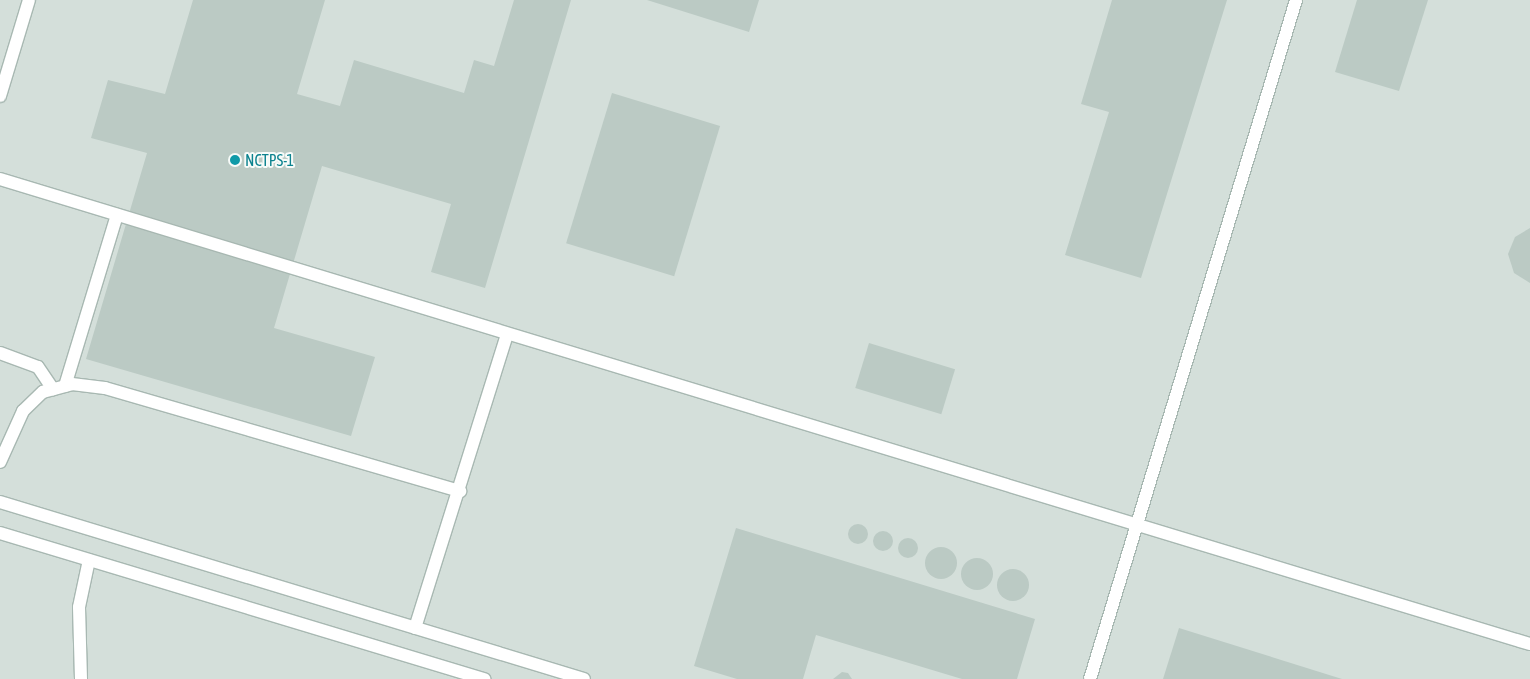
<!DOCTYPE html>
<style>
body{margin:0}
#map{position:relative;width:1530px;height:679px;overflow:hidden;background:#e6efeb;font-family:"Asap Condensed",sans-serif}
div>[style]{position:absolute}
.built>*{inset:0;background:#d4dfda;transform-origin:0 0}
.building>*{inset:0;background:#bbcac4;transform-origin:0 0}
.round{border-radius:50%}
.roads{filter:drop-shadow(1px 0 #a8b8b2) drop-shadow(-1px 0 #a8b8b2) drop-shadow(0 1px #a8b8b2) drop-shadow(0 -1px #a8b8b2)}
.lane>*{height:12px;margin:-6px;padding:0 6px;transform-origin:6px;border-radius:6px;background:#fff}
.dots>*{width:14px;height:14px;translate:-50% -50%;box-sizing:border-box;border:2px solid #f7fbf9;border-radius:50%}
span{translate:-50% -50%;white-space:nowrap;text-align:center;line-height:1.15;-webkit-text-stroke:4px #f7fbf9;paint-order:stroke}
.culture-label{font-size:16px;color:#0d838f}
.left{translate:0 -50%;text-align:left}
</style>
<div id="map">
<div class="built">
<i style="left:0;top:0;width:1530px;height:679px"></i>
</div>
<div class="building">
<i style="clip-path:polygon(193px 0,325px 0,297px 94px,340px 106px,354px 60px,464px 93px,474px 60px,494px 66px,514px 0,571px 0,485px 288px,431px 272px,451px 204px,322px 166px,274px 328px,375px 357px,351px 436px,86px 359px,147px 153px,91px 138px,108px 80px,165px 94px)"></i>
<i style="clip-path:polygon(647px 0,759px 0,749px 32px)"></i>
<i style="clip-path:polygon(1112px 0,1227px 0,1141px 278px,1065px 255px,1109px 112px,1081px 104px)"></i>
<i style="clip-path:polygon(1357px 0,1428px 0,1399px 91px,1335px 72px)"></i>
<i style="left:612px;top:93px;width:113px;height:157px;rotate:17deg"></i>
<i style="clip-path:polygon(1530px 228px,1530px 283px,1514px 273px,1508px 254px,1515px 237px)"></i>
<i style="left:869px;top:343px;width:90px;height:47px;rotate:17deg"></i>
<i class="round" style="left:848px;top:524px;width:20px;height:20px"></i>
<i style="clip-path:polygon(736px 528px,1035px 619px,1017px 679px,962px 679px,816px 635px,803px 679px,737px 679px,694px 666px)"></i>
<i class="round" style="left:873px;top:531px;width:20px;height:20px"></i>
<i class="round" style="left:898px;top:538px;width:20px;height:20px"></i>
<i class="round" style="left:925px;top:547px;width:32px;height:32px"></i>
<i class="round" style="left:961px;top:558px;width:32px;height:32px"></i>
<i class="round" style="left:997px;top:569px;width:32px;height:32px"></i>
<i style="clip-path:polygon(1179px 628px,1342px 679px,1163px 679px)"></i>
<i style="clip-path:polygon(842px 672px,848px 673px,852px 679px,833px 679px)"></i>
</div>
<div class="roads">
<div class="lane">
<i style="left:0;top:96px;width:100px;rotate:-73.2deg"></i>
<i style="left:0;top:179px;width:1599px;rotate:16.91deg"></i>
<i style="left:0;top:353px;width:40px;rotate:20.2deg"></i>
<i style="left:38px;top:367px;width:27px;rotate:56deg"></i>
<i style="left:65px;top:386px;width:179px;rotate:-73.1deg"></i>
<i style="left:0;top:462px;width:56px;rotate:-65.7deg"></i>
<i style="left:23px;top:411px;width:28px;rotate:-44deg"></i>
<i style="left:43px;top:392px;width:30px;rotate:-15deg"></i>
<i style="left:72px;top:384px;width:33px;rotate:7deg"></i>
<i style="left:105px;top:388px;width:370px;rotate:16.2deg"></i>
<i style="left:0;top:502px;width:610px;rotate:16.86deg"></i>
<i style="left:0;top:533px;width:506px;rotate:16.79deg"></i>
<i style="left:415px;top:628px;width:308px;rotate:-72.6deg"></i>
<i style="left:81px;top:679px;width:72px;rotate:-91.6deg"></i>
<i style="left:79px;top:607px;width:48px;rotate:-78deg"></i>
<i style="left:1090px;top:679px;width:710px;rotate:-73.12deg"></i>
</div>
</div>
<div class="dots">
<i style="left:235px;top:160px;background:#0f9aa8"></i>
</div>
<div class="culture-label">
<span class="left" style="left:245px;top:160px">NCTPS-1</span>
</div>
</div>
